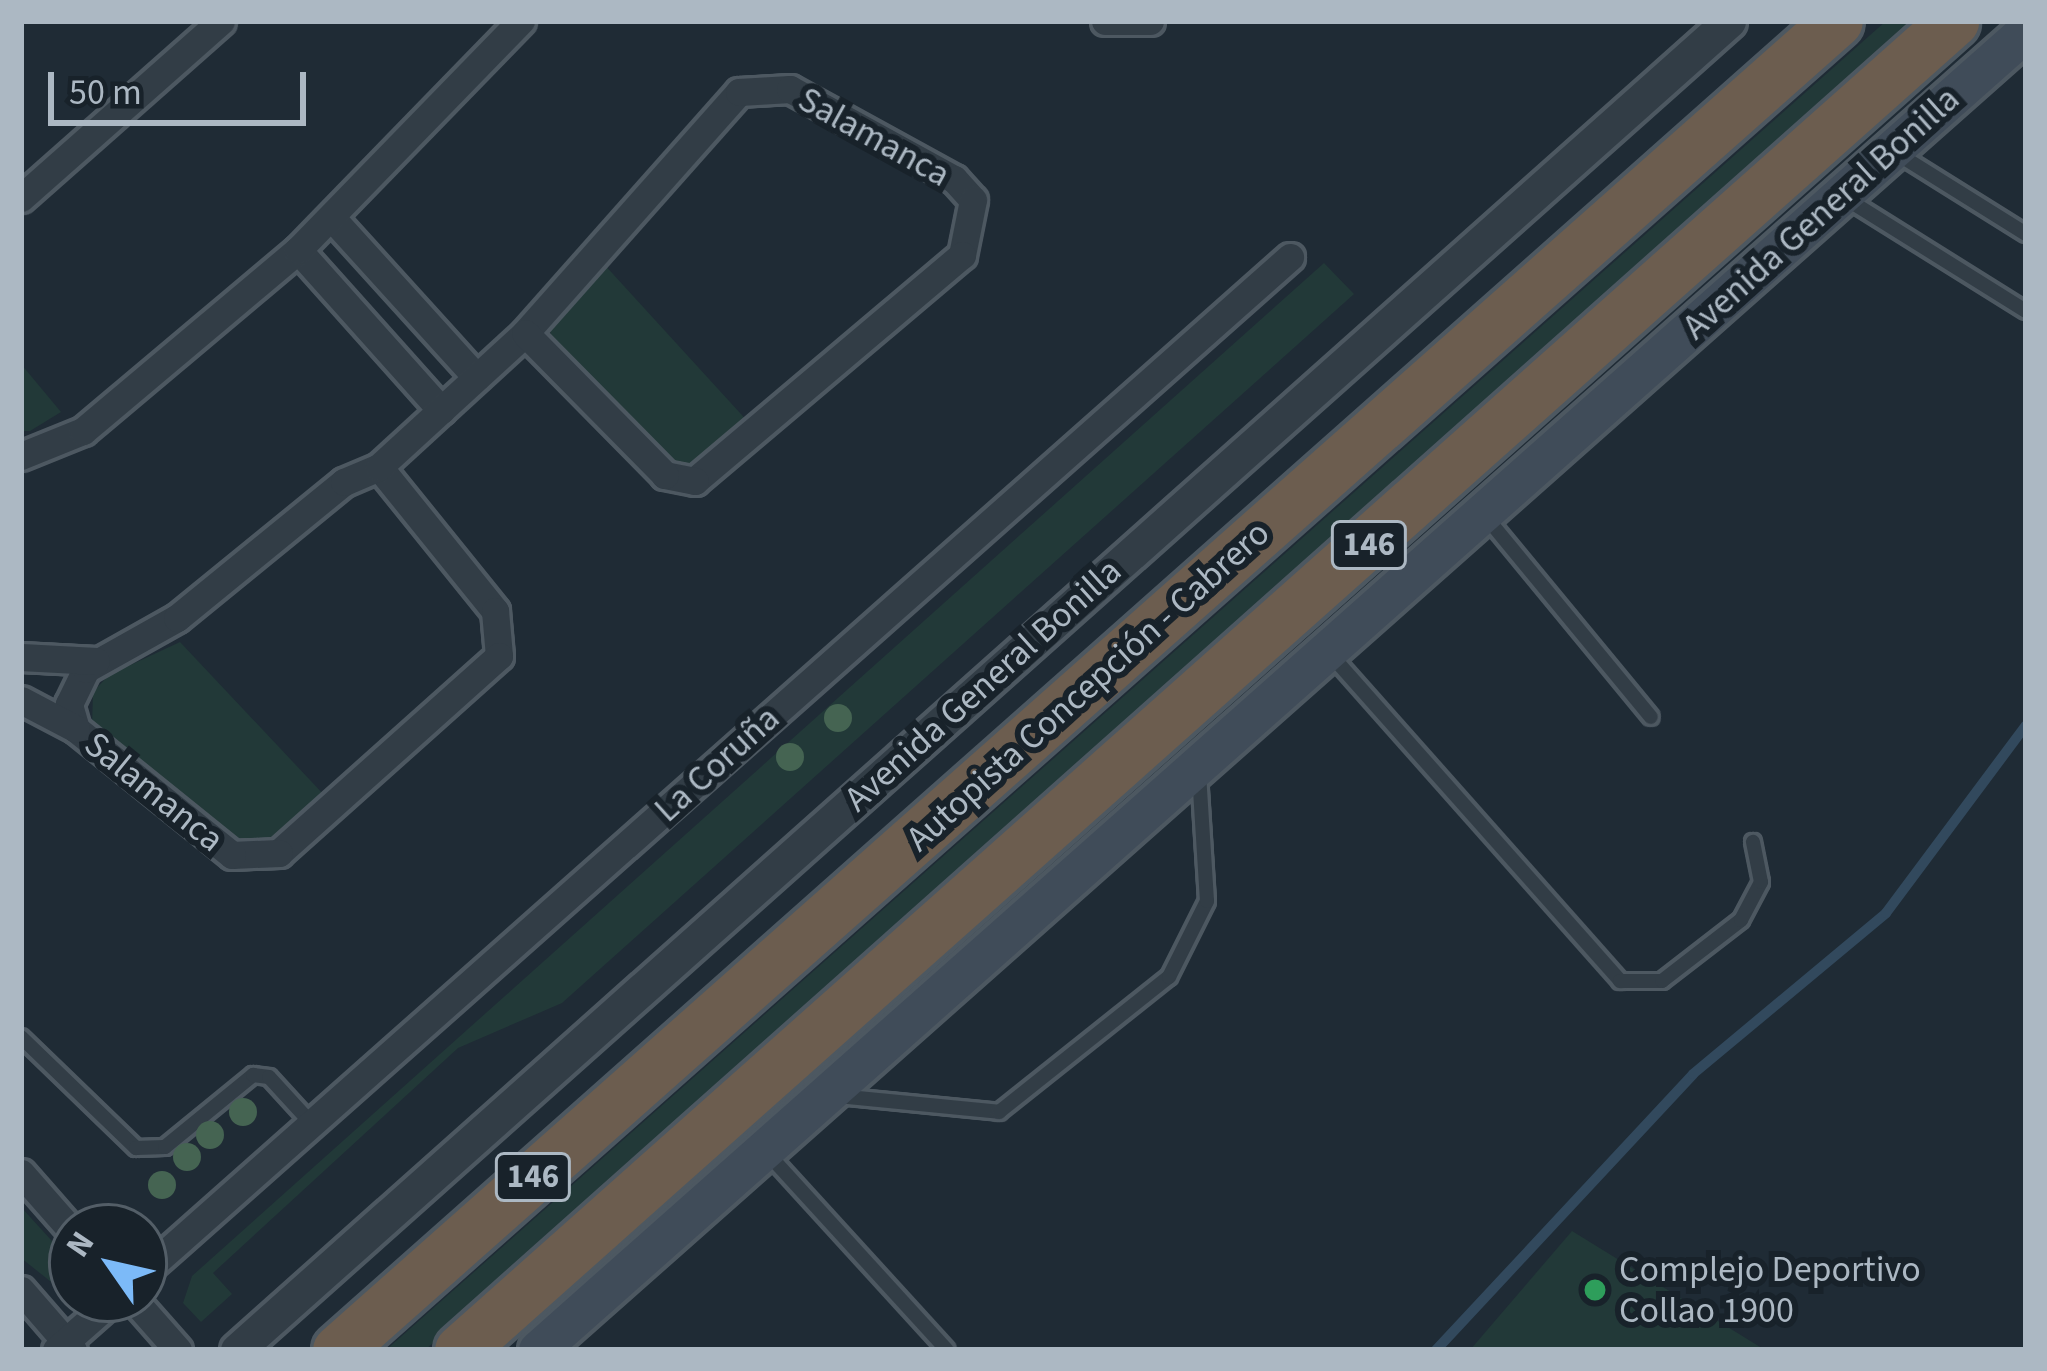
<!DOCTYPE html>
<meta charset="utf-8">
<style>
body{margin:0}
#map{position:relative;width:2047px;height:1371px;overflow:hidden;background:#1f2b35;font-family:"Source Sans 3",sans-serif}
div>[style]{position:absolute}
.green>*{inset:0;background:#223938}
.stream>*{height:10px;margin:-5px;padding:0 5px;transform-origin:5px;border-radius:5px;background:#32495d}
.roads{filter:drop-shadow(3px 0 #4d5861) drop-shadow(-3px 0 #4d5861) drop-shadow(0 3px #4d5861) drop-shadow(0 -3px #4d5861)}
.service>*{height:14px;margin:-7px;padding:0 7px;transform-origin:7px;border-radius:7px;background:#323d46}
.minor>*{height:27px;margin:-13.5px;padding:0 13.5px;transform-origin:13.5px;border-radius:13.5px;background:#323d46}
.tertiary>*{height:33px;margin:-16.5px;padding:0 16.5px;transform-origin:16.5px;border-radius:16.5px;background:#323d46}
.secondary>*{height:39px;margin:-19.5px;padding:0 19.5px;transform-origin:19.5px;border-radius:19.5px;background:#404c59}
.motorway>*{height:51px;margin:-25.5px;padding:0 25.5px;transform-origin:25.5px;border-radius:25.5px;background:#6c5d4f}
.trees>*{width:28px;height:28px;margin:-14px;border-radius:50%;background:#456452}
.dots>*{width:33px;height:33px;translate:-50% -50%;box-sizing:border-box;border:6px solid #18222a;border-radius:50%}
span{translate:-50% -50%;white-space:nowrap;text-align:center;line-height:1.15;-webkit-text-stroke:12px #18222a;paint-order:stroke}
.shield-label span{padding:3px 9px;background:#18222a;border:3px solid;border-radius:9px;-webkit-text-stroke-width:0}
.shield-label{font-size:33px;color:#acb8c3;font-weight:700}
.street-label{font-size:36px;color:#acb8c3}
.poi-label{font-size:36px;color:#acb8c3}
.left{translate:0 -50%;text-align:left}
.frame{position:absolute;inset:0;border:24px solid #acb8c3;pointer-events:none}
.north{position:absolute;left:48px;top:1203px;width:120px;height:120px;box-sizing:border-box;background:#18222a;border:3px solid #535e67;border-radius:50%;rotate:304deg;font-size:33px;font-weight:700;line-height:48px;text-align:center;color:#acb8c3}
.north::after{content:'';display:block;margin:auto;width:42px;height:54px;background:#7cbaf8;clip-path:polygon(50% 0,100% 100%,50% 72%,0 100%)}
.scale{position:absolute;left:48px;top:72px;width:258px;height:54px;box-sizing:border-box;border:6px solid #acb8c3;border-top:0;padding-left:15px;font-size:36px;line-height:42px;white-space:nowrap;color:#acb8c3;-webkit-text-stroke:9px #18222a;paint-order:stroke}
</style>
<div id="map">
<div class="green">
<i style="clip-path:polygon(1886px 21px,1914px 21px,425px 1350px,386px 1350px)"></i>
<i style="clip-path:polygon(602px 262px,751px 425px,693px 470px,671px 467px,551px 339px,550px 325px)"></i>
<i style="clip-path:polygon(1324px 263px,1354px 294px,562px 1003px,458px 1048px,213px 1273px,232px 1294px,201px 1322px,183px 1303px,192px 1276px)"></i>
<i style="clip-path:polygon(21px 364px,61px 412px,30px 431px,21px 431px)"></i>
<i style="clip-path:polygon(180px 642px,326px 797px,271px 843px,232px 840px,92px 727px,93px 692px,109px 675px)"></i>
<i style="clip-path:polygon(21px 1207px,72px 1263px,75px 1301px,21px 1258px)"></i>
<i style="clip-path:polygon(1572px 1231px,1765px 1350px,1470px 1350px)"></i>
</div>
<div class="stream">
<i style="left:1436px;top:1350px;width:377px;rotate:-47deg"></i>
<i style="left:1693px;top:1074px;width:251px;rotate:-39.8deg"></i>
<i style="left:1886px;top:913px;width:234px;rotate:-53.3deg"></i>
</div>
<div class="roads">
<div class="service">
<i style="left:1898px;top:154px;width:151px;rotate:32deg"></i>
<i style="left:1845px;top:198px;width:213px;rotate:32deg"></i>
<i style="left:1486px;top:517px;width:259px;rotate:50.5deg"></i>
<i style="left:1331px;top:655px;width:436px;rotate:48.4deg"></i>
<i style="left:1620px;top:981px;width:42px"></i>
<i style="left:1662px;top:981px;width:100px;rotate:-37.7deg"></i>
<i style="left:1741px;top:920px;width:43px;rotate:-62.2deg"></i>
<i style="left:1761px;top:882px;width:41px;rotate:-101.3deg"></i>
<i style="left:21px;top:1037px;width:160px;rotate:44deg"></i>
<i style="left:136px;top:1148px;width:29px;rotate:-2deg"></i>
<i style="left:165px;top:1147px;width:114px;rotate:-39.3deg"></i>
<i style="left:253px;top:1075px;width:16px;rotate:7deg"></i>
<i style="left:269px;top:1077px;width:64px;rotate:47.5deg"></i>
<i style="left:837px;top:1096px;width:163px;rotate:5.6deg"></i>
<i style="left:999px;top:1112px;width:217px;rotate:-38.5deg"></i>
<i style="left:1169px;top:977px;width:85px;rotate:-63.4deg"></i>
<i style="left:1207px;top:901px;width:127px;rotate:-93.6deg"></i>
<i style="left:768px;top:1154px;width:265px;rotate:47.6deg"></i>
</div>
<div class="minor">
<i style="left:1105px;top:21px;width:45px"></i>
<i style="left:21px;top:198px;width:267px;rotate:-41.5deg"></i>
<i style="left:332px;top:218px;width:215px;rotate:47.8deg"></i>
<i style="left:298px;top:250px;width:215px;rotate:48.2deg"></i>
<i style="left:21px;top:456px;width:67px;rotate:-22deg"></i>
<i style="left:83px;top:431px;width:281px;rotate:-40.1deg"></i>
<i style="left:298px;top:250px;width:320px;rotate:-45.8deg"></i>
<i style="left:379px;top:467px;width:185px;rotate:51.1deg"></i>
<i style="left:495px;top:611px;width:45px;rotate:84.9deg"></i>
<i style="left:499px;top:656px;width:295px;rotate:138.2deg"></i>
<i style="left:279px;top:853px;width:47px;rotate:177.6deg"></i>
<i style="left:232px;top:855px;width:201px;rotate:-141.1deg"></i>
<i style="left:76px;top:729px;width:26px;rotate:-106deg"></i>
<i style="left:69px;top:704px;width:39px;rotate:-64deg"></i>
<i style="left:86px;top:669px;width:104px;rotate:-29.3deg"></i>
<i style="left:177px;top:618px;width:215px;rotate:-39.2deg"></i>
<i style="left:344px;top:482px;width:38px;rotate:-23deg"></i>
<i style="left:379px;top:467px;width:198px;rotate:-42.5deg"></i>
<i style="left:525px;top:333px;width:322px;rotate:-48.4deg"></i>
<i style="left:739px;top:92px;width:51px;rotate:-3.4deg"></i>
<i style="left:790px;top:89px;width:187px;rotate:28.8deg"></i>
<i style="left:954px;top:179px;width:28px;rotate:48deg"></i>
<i style="left:973px;top:200px;width:56px;rotate:101.3deg"></i>
<i style="left:962px;top:255px;width:350px;rotate:139.8deg"></i>
<i style="left:695px;top:481px;width:31px;rotate:-169deg"></i>
<i style="left:665px;top:475px;width:199px;rotate:-134.6deg"></i>
<i style="left:21px;top:657px;width:75px;rotate:3.1deg"></i>
<i style="left:21px;top:700px;width:62px;rotate:27.8deg"></i>
<i style="left:21px;top:1173px;width:77px;rotate:48.7deg"></i>
<i style="left:144px;top:1272px;width:1531px;rotate:-41.53deg"></i>
<i style="left:21px;top:1290px;width:79px;rotate:49.1deg"></i>
<i style="left:133px;top:1299px;width:68px;rotate:48.6deg"></i>
<i style="left:56px;top:1350px;width:77px;rotate:-41.3deg"></i>
</div>
<div class="tertiary">
<i style="left:237px;top:1350px;width:1998px;rotate:-41.69deg"></i>
</div>
<div class="secondary">
<i style="left:538px;top:1350px;width:1988px;rotate:-41.55deg"></i>
</div>
<div class="motorway">
<i style="left:338px;top:1350px;width:2003px;rotate:-41.56deg"></i>
<i style="left:460px;top:1350px;width:1999px;rotate:-41.67deg"></i>
</div>
</div>
<div class="trees">
<i style="left:838px;top:718px"></i>
<i style="left:790px;top:757px"></i>
<i style="left:243px;top:1112px"></i>
<i style="left:210px;top:1135px"></i>
<i style="left:187px;top:1157px"></i>
<i style="left:162px;top:1185px"></i>
</div>
<div class="dots">
<i style="left:1595px;top:1290px;background:#2e9e5b"></i>
</div>
<div class="shield-label">
<span style="left:1369px;top:545px">146</span>
<span style="left:533px;top:1177px">146</span>
</div>
<div class="street-label">
<span style="left:874px;top:137px;rotate:29deg">Salamanca</span>
<span style="left:1821px;top:213px;rotate:-42deg">Avenida General Bonilla</span>
<span style="left:983px;top:685px;rotate:-42deg">Avenida General Bonilla</span>
<span style="left:1088px;top:686px;rotate:-42deg">Autopista Concepción - Cabrero</span>
<span style="left:717px;top:764px;rotate:-42deg">La Coruña</span>
<span style="left:154px;top:792px;rotate:39deg">Salamanca</span>
</div>
<div class="poi-label">
<span class="left" style="left:1619px;top:1290px">Complejo Deportivo<br>Collao 1900</span>
</div>
<div class="frame"></div>
<div class="north">N</div>
<div class="scale">50 m</div>
</div>
